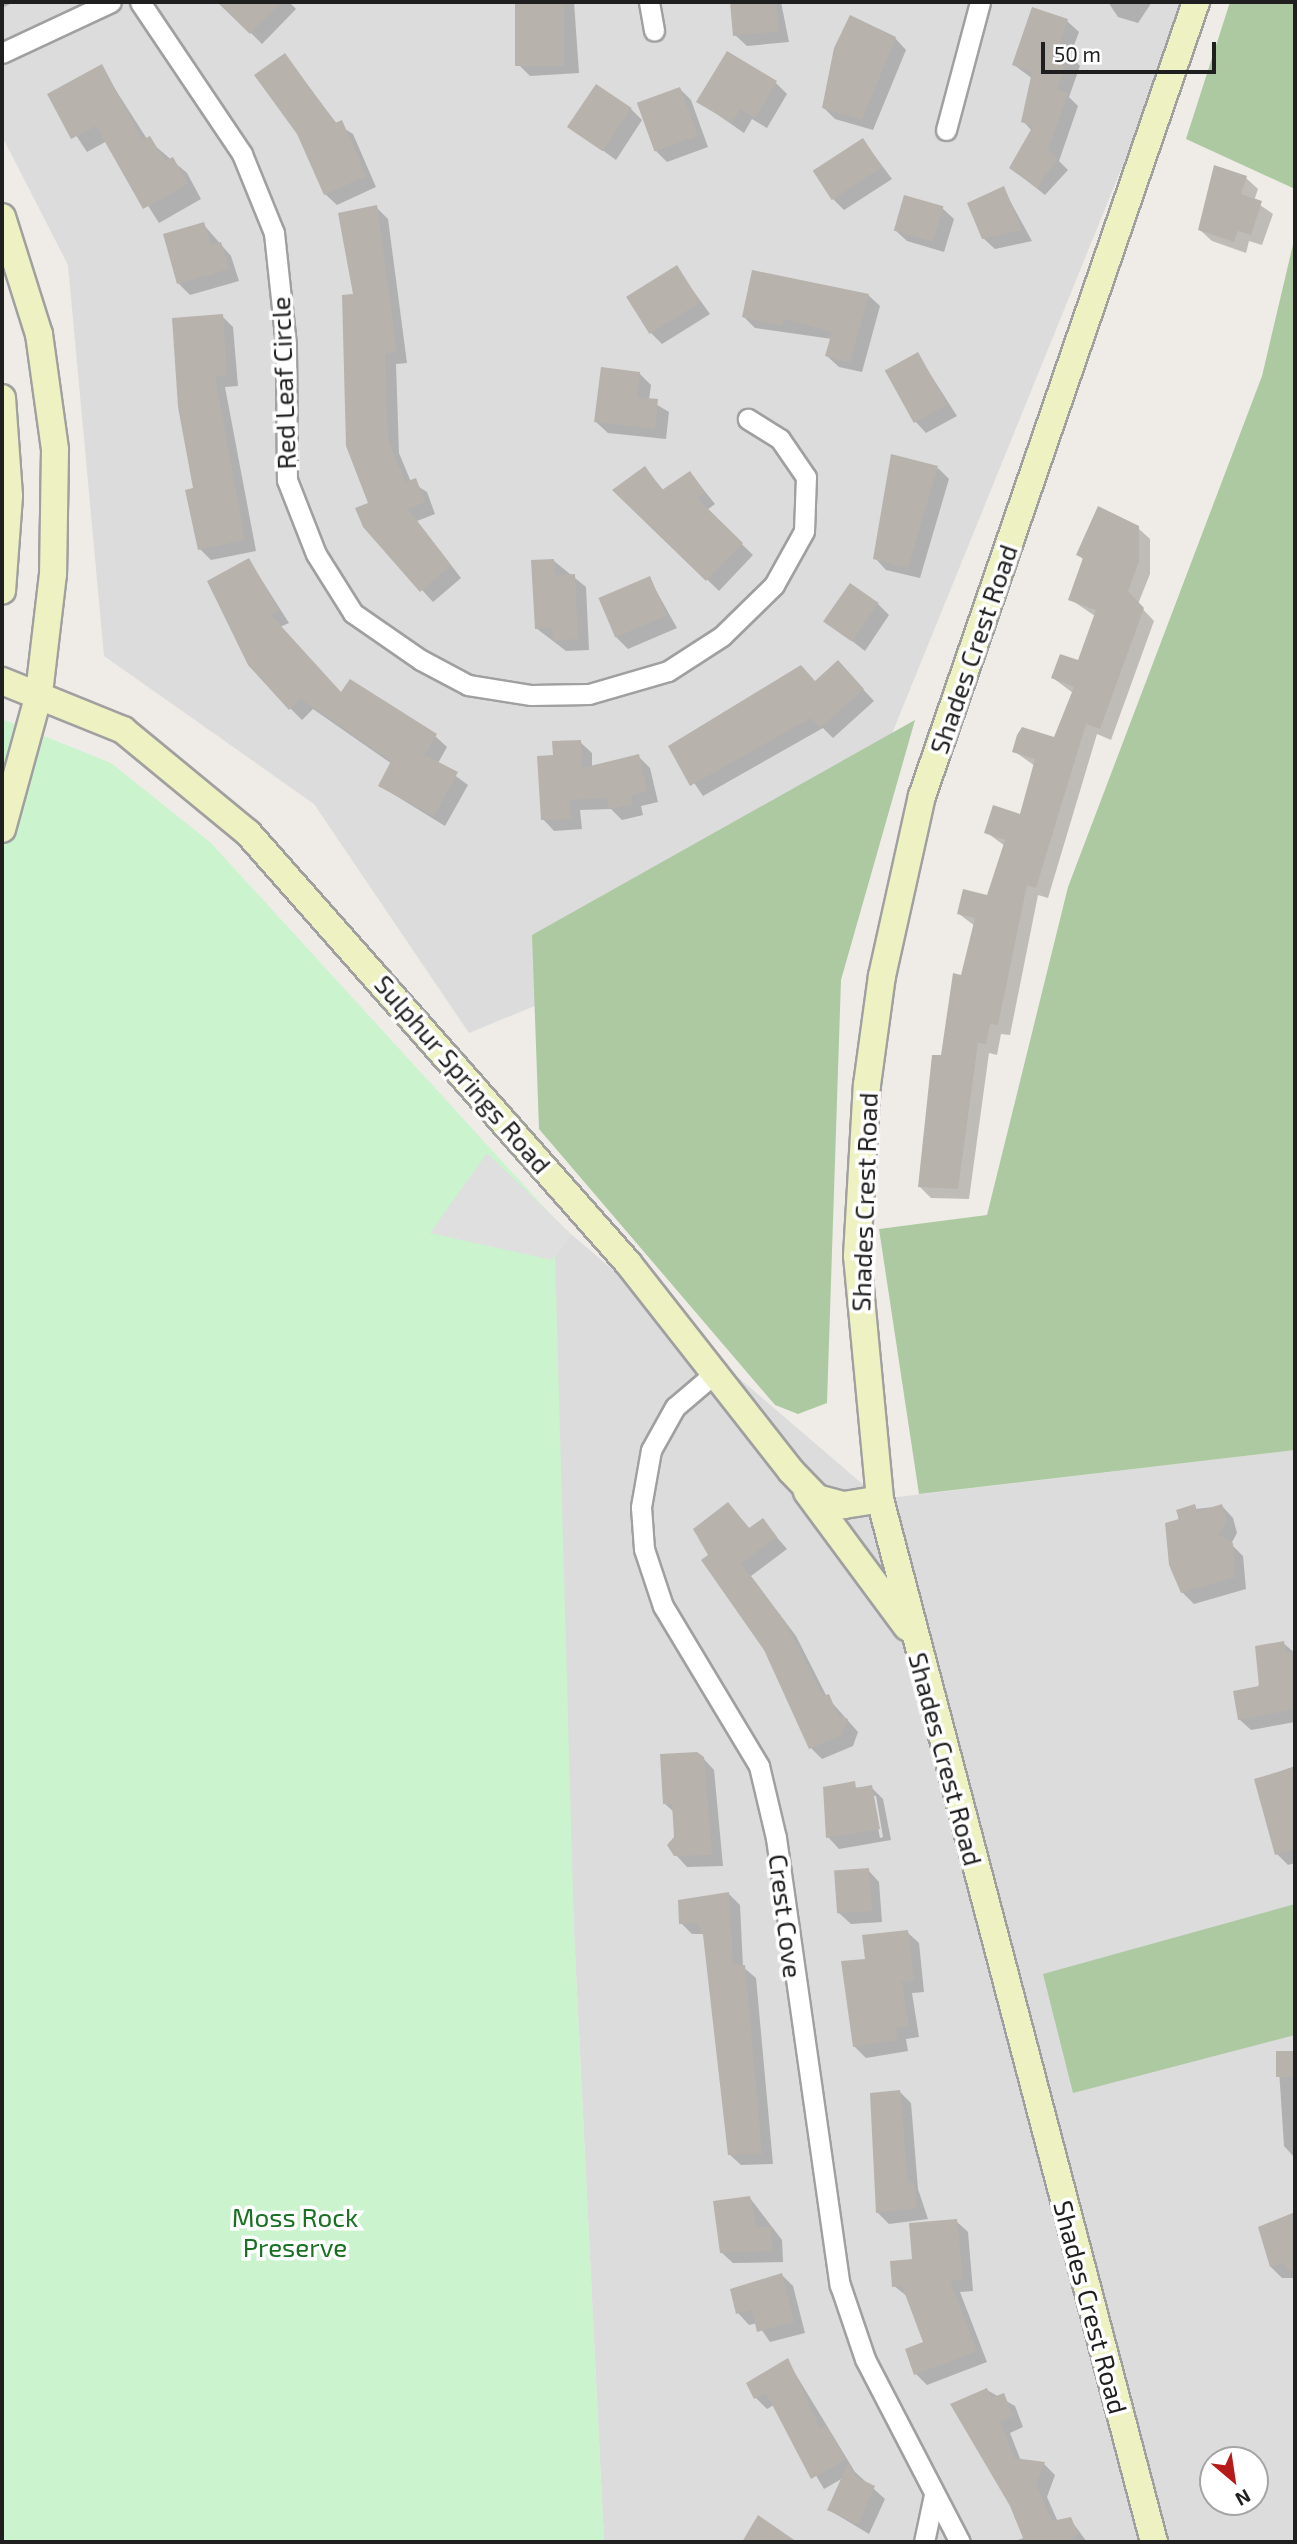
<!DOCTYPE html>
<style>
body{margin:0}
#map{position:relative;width:1297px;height:2544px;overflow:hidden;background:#efece7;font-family:"Exo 2",sans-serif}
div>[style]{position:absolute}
.residential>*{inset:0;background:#dddcdc}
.forest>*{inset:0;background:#acc9a1}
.park>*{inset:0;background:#caf3ce}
.parking>*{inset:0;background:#dfdfdf}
.shadow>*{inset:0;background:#0003}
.building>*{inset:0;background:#b8b2ad;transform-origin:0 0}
.roads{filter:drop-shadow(2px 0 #a0a0a0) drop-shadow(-2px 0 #a0a0a0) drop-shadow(0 2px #a0a0a0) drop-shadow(0 -2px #a0a0a0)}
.street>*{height:19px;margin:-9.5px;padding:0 9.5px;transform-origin:9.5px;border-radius:9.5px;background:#fff}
.secondary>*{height:26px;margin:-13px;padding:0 13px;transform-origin:13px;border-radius:13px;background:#eef2c2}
span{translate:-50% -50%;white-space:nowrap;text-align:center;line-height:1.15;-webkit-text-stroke:7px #fff;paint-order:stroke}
.street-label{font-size:26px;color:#1f1f1f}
.park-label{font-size:26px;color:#1a7123}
.frame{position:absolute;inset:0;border:4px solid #1f1f1f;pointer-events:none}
.north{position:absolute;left:1199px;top:2446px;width:70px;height:70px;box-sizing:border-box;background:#fff;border:2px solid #a5a5a5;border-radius:50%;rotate:151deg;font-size:19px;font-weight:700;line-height:28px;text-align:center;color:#1f1f1f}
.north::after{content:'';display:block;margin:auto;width:24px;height:32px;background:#b51c19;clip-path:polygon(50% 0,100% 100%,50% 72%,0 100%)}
.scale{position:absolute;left:1041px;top:42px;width:175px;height:32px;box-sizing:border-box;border:4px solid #1f1f1f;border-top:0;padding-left:9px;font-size:21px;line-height:24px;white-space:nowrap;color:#1f1f1f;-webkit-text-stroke:5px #fff;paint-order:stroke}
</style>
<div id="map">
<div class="residential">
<i style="clip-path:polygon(2px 2px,1189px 2px,831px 884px,469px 1033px,314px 804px,104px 656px,68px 265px,2px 136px)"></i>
<i style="clip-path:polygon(evenodd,571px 1234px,880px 1499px,1295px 1450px,1295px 2542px,604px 2542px,574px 1932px,552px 1260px,571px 1234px,1213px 2460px,1255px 2460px,1255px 2502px,1213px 2502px,1213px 2460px)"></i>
</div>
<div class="forest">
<i style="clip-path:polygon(1230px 2px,1295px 2px,1295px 189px,1186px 139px)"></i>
<i style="clip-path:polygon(1295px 236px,1295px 1450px,919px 1494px,879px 1229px,987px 1215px,1068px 887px,1262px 376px)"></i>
<i style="clip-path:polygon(915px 720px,841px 980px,827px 1403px,798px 1414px,775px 1405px,539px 1129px,532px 935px)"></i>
<i style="clip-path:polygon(1295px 1904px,1295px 2035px,1073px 2093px,1043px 1974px)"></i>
</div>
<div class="park">
<i style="clip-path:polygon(2px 719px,111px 763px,211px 843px,554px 1218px,574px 1932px,604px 2542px,2px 2542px)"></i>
</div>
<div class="parking">
<i style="clip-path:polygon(487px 1153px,571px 1234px,552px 1260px,430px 1233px)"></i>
</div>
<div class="shadow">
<i style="clip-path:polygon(2px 2px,14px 2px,4px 7px)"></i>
<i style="clip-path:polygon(289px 2px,296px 9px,262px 44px,222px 4px)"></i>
<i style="clip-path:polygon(516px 2px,574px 2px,579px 73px,530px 76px,519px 65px)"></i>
<i style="clip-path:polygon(732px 2px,781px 2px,789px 42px,747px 46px,735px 35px)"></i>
<i style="clip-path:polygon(1108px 2px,1152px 2px,1138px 23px,1118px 17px)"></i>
<i style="clip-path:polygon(1067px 21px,1079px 32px,1070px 56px,1080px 66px,1069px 97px,1078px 106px,1059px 161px,1068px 170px,1045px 195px,1011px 168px,1032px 131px,1023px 121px,1033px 79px,1014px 65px)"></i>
<i style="clip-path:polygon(895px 38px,906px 50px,873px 130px,835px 119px,824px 108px)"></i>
<i style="clip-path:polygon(285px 55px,337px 124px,353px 134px,376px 187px,337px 205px,325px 194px)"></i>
<i style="clip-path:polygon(101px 67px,147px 139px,187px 173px,201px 199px,159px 223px,107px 141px,87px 152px,49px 94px)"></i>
<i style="clip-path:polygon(776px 83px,787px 94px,767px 128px,752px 119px,744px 133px,698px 101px)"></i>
<i style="clip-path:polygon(680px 89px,691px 100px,708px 147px,667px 162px,656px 151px)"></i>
<i style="clip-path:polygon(631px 109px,642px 120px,616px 160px,571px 127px)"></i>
<i style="clip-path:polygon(863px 140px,892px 179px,844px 210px,833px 199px)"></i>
<i style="clip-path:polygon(1216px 167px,1246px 178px,1258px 189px,1254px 201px,1273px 214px,1262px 245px,1249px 241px,1246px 253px,1212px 241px,1200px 230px)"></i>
<i style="clip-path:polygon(1003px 188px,1032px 241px,995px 249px,983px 238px)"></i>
<i style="clip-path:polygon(376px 207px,388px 219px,407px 363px,396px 364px,399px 453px,411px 482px,427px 492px,435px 514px,417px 521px,461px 578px,433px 602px,365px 527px,371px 504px,355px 296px)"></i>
<i style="clip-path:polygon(942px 208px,954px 219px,944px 252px,907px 241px,895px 230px)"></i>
<i style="clip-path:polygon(203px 224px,231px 256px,239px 281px,190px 295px,179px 284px,165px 235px)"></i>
<i style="clip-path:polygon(676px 267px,710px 314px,662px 344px,651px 333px)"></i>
<i style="clip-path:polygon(868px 295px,880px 306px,862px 372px,839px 367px,827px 356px,832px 339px,755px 328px,743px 316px)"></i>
<i style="clip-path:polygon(222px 316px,233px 327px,238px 386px,225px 387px,256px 551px,211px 560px,200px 549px,195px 489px)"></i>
<i style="clip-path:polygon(918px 355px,957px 416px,926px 433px,915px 421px)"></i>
<i style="clip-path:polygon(639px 373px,651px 385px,649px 400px,669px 412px,666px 439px,608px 433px,596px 422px)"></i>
<i style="clip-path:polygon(645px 468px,664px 491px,690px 473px,715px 504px,707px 510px,753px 555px,719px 591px,615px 490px)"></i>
<i style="clip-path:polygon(938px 468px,949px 479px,920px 578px,886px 570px,875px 558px)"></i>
<i style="clip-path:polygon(1138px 528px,1150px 539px,1150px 574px,1138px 604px,1154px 621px,1111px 740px,1097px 734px,1048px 898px,1038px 895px,1010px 1035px,1001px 1034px,997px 1055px,989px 1053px,969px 1199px,931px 1198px,920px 1187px,942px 1057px,975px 926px,959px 914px,988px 897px,1005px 846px,986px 832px,1021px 816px,1035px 766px,1014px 751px,1055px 740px,1073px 693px,1053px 678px,1079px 663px,1095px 616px,1070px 599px,1084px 560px,1078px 555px)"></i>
<i style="clip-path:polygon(249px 560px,289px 623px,280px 627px,342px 694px,435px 736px,447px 747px,438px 763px,468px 785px,445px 826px,380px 786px,392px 764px,313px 709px,302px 720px,290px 708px)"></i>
<i style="clip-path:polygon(554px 561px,586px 587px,589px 650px,566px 651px,536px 628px)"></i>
<i style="clip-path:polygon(649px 578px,677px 628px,628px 649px,616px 637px)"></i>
<i style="clip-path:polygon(878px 604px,889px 615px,865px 651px,826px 621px)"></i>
<i style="clip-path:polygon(849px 674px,874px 701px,833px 738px,823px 728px,703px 796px,670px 747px)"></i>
<i style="clip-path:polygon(580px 742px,592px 753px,592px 767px,638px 756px,650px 768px,658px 802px,641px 806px,643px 815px,622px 820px,611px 809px,580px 810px,582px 829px,554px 831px,543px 819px,554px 756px)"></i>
<i style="clip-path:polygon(728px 1504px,751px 1530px,762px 1520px,787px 1549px,751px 1576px,796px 1636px,827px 1697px,858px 1732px,853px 1746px,822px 1759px,811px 1748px,766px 1649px,710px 1555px)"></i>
<i style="clip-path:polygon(1222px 1506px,1233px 1518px,1237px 1533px,1231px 1544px,1243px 1556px,1246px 1589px,1194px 1604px,1182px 1592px,1178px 1511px)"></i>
<i style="clip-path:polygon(1283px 1643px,1295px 1653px,1295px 1722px,1251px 1730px,1239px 1719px)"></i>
<i style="clip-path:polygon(703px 1758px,714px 1770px,723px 1866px,687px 1867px,676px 1855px,675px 1813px,665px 1804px)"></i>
<i style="clip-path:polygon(1295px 1766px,1295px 1863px,1288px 1865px,1277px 1854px,1256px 1780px)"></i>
<i style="clip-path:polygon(evenodd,871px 1787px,883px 1799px,891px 1840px,839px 1849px,828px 1837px,825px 1789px,871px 1787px,872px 1796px,876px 1796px,883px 1837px,880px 1838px,872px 1796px)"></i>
<i style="clip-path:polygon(868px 1870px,879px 1882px,882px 1922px,851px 1924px,839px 1913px)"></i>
<i style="clip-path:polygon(728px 1893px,740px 1905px,743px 1967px,756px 1978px,773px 2164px,741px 2165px,729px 2154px,705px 1934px,692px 1934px,681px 1923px)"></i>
<i style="clip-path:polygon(907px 1932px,919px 1943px,924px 1992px,912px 1993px,919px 2037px,906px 2039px,908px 2051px,866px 2058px,854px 2046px,867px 1960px)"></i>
<i style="clip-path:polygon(1295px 2053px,1295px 2158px,1284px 2146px,1278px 2054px)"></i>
<i style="clip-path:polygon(900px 2092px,911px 2103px,918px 2189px,928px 2219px,889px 2224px,877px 2212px)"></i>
<i style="clip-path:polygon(750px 2198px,782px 2240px,783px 2262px,733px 2263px,721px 2252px)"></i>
<i style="clip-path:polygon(1295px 2215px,1295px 2278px,1282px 2278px,1271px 2267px,1260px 2228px)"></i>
<i style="clip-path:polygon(956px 2221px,968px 2232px,973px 2291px,960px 2292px,987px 2362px,927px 2385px,916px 2374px,925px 2343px,908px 2297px,894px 2286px)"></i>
<i style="clip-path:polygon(782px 2275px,793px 2286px,805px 2333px,770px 2342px,757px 2323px,749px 2325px,738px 2313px)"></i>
<i style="clip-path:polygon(787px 2360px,855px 2472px,885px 2499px,869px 2534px,829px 2510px,843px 2478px,824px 2489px,774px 2405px,767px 2409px,755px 2397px)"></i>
<i style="clip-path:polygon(987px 2390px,1015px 2406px,1023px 2427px,1010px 2433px,1021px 2461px,1044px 2464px,1055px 2475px,1047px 2497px,1058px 2522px,1070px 2519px,1087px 2542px,1026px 2542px,1011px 2506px)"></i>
</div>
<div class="building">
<i style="clip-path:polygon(217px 2px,281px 2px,250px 34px)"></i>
<i style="left:515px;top:2px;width:49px;height:64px"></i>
<i style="clip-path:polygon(730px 2px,776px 2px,779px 31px,733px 36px)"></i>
<i style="clip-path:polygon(1032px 7px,1068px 19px,1058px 49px,1070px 53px,1057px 90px,1068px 93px,1048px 150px,1058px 158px,1037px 188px,1009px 168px,1033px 126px,1021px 122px,1032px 72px,1012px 65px)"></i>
<i style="clip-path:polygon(850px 15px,896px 37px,862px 120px,822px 108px,834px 48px)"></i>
<i style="clip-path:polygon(727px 51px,777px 81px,755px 118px,740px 109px,732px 123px,696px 102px)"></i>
<i style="clip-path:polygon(285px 53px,335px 123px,342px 120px,366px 176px,324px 195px,297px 134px,254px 75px)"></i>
<i style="clip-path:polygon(102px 64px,142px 140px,150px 136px,165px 161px,173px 157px,188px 184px,143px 209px,96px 126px,71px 139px,47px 94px)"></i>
<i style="left:596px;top:84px;width:43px;height:52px;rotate:34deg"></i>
<i style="left:680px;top:87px;width:52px;height:46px;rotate:70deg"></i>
<i style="left:863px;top:138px;width:35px;height:60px;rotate:57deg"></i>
<i style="clip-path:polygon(1214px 165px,1247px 176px,1241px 194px,1262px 201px,1251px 235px,1238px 231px,1234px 242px,1198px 230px)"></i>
<i style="clip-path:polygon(1004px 186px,1022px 230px,982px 239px,967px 203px)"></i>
<i style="left:904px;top:195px;width:41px;height:37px;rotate:16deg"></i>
<i style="clip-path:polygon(377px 205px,397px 352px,385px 353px,388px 440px,405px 482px,416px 478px,425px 502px,408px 509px,451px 565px,420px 592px,363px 527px,355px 508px,368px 503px,346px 446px,342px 295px,353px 294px,338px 213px)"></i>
<i style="clip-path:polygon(204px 222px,211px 245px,221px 242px,229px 269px,177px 284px,163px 234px)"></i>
<i style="left:677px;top:265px;width:44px;height:60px;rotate:58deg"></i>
<i style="clip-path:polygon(752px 270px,869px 294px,850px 363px,825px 356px,832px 332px,784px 319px,782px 326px,742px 317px)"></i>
<i style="clip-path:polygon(223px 314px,227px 375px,215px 376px,245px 540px,198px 550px,185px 490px,193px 488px,178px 407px,172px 318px)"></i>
<i style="left:918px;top:352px;width:60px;height:38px;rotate:61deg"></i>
<i style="clip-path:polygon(601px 367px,640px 372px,637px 397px,658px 399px,655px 429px,594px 422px)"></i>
<i style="clip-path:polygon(891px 454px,938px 466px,908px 568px,873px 559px)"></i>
<i style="clip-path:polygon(645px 466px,662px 490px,690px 471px,705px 492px,697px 498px,743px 543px,706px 581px,612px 490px)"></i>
<i style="clip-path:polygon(1098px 506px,1139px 526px,1139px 562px,1128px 591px,1144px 608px,1100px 729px,1086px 724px,1036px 888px,1027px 885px,998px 1025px,990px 1024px,986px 1044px,978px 1043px,958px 1189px,918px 1187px,932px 1055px,941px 1055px,953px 973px,961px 975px,975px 918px,957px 914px,963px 889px,987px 895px,1005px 840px,984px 833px,993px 805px,1020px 814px,1035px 759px,1012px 752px,1017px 735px,1022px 727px,1054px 737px,1074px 687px,1051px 678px,1060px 654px,1078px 660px,1096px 610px,1068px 600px,1083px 558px,1076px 555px)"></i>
<i style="clip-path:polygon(249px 558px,279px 611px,271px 615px,341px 692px,350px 679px,437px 734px,425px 755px,458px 772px,434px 816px,378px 786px,391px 761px,301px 699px,289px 710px,248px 665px,207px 581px)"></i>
<i style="clip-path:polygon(554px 559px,555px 575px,575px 574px,578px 639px,553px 641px,552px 628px,535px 629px,531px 560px)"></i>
<i style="left:650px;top:576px;width:43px;height:56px;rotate:67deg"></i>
<i style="left:850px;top:583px;width:35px;height:47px;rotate:35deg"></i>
<i style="clip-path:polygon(838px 660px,864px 689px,820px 728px,811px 718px,690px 786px,668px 746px,801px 665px,815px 681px)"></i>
<i style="clip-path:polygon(581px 740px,582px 768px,639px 754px,647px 791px,631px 795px,633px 804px,609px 809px,606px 798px,570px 800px,571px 819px,541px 820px,537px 756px,553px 755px,552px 741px)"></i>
<i style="clip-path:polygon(728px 1502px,749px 1528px,763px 1518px,777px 1537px,741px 1564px,785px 1622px,823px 1696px,829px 1694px,838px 1715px,848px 1719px,842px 1735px,809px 1749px,764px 1650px,701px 1560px,708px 1555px,693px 1529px)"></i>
<i style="clip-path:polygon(1195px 1504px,1197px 1512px,1222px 1504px,1227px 1521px,1219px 1535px,1233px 1543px,1235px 1577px,1181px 1593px,1169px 1565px,1165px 1523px,1179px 1519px,1176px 1510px)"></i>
<i style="clip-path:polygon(1284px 1641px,1286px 1653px,1295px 1651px,1295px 1709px,1238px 1720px,1233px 1691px,1259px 1686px,1255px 1646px)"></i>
<i style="clip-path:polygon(697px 1752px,704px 1757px,712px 1855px,674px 1856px,667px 1845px,674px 1837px,672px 1804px,663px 1804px,660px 1754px)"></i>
<i style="clip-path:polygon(1295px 1767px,1295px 1849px,1275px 1855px,1254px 1779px)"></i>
<i style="clip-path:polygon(855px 1781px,856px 1788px,872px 1785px,880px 1829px,826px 1838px,823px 1787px)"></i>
<i style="left:869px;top:1868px;width:43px;height:35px;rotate:86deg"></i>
<i style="clip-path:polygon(729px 1892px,733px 1965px,745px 1965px,762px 2154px,728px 2155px,703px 1935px,697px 1923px,679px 1924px,678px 1900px)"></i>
<i style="clip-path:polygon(908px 1930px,914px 1981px,902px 1982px,909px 2026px,896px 2028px,897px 2040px,853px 2047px,841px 1961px,865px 1959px,862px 1935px)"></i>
<i style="left:1295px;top:2051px;width:26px;height:19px;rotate:90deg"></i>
<i style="clip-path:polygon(900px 2090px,908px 2183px,914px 2182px,917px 2208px,876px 2213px,870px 2093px)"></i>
<i style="clip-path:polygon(750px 2196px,757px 2227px,771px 2227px,772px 2251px,720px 2253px,713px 2201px)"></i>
<i style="clip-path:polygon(1295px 2212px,1295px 2270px,1287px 2271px,1285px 2263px,1270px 2267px,1258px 2227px)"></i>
<i style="clip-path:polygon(957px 2219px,963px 2280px,950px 2281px,977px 2351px,914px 2375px,905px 2349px,923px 2342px,902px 2286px,892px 2287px,890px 2261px,912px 2259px,909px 2223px)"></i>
<i style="clip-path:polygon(782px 2273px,794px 2322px,757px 2332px,752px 2310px,736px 2314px,730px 2289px)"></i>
<i style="clip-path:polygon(788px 2358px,820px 2428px,826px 2425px,846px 2459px,811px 2479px,766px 2393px,754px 2399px,746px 2383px)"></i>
<i style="clip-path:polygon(987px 2388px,991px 2398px,1004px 2393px,1013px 2416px,1000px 2421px,1014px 2458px,1045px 2462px,1036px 2484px,1052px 2521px,1071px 2517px,1078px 2534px,1068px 2542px,1013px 2542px,1023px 2538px,1010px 2506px,950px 2404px)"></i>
<i style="clip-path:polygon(848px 2463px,856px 2477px,875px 2486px,858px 2524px,827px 2510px)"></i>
<i style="clip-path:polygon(758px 2515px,797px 2542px,742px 2542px)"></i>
</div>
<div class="roads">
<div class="street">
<i style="left:140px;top:2px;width:183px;rotate:56.1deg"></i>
<i style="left:242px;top:154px;width:85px;rotate:67.9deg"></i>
<i style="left:274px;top:233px;width:113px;rotate:83.9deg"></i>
<i style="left:286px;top:345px;width:135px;rotate:89.6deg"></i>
<i style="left:287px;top:480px;width:79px;rotate:68.6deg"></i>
<i style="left:316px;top:554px;width:70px;rotate:57.9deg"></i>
<i style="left:353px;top:613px;width:83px;rotate:34.7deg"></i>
<i style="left:421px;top:660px;width:53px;rotate:28deg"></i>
<i style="left:468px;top:685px;width:64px;rotate:9deg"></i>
<i style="left:531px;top:695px;width:58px;rotate:-1deg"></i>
<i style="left:589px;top:694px;width:82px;rotate:-16.2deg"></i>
<i style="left:668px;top:671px;width:64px;rotate:-32.9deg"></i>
<i style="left:722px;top:636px;width:73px;rotate:-44.4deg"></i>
<i style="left:774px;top:585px;width:62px;rotate:-60.9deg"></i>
<i style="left:804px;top:531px;width:54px;rotate:-87.9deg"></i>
<i style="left:806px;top:477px;width:46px;rotate:-124.4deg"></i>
<i style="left:780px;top:439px;width:38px;rotate:-148deg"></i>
<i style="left:649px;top:2px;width:29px;rotate:80deg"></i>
<i style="left:2px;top:53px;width:120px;rotate:-25.1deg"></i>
<i style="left:946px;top:130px;width:132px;rotate:-75.1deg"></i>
<i style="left:715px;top:1373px;width:52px;rotate:139.6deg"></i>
<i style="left:675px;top:1407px;width:49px;rotate:119.2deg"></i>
<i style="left:651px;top:1450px;width:58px;rotate:100deg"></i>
<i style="left:641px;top:1507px;width:42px;rotate:85.9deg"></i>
<i style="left:644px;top:1549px;width:60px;rotate:71.6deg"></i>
<i style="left:663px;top:1606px;width:187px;rotate:59deg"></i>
<i style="left:759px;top:1766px;width:74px;rotate:76.7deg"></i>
<i style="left:776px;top:1838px;width:452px;rotate:81.9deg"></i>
<i style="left:840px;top:2285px;width:78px;rotate:71.3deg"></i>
<i style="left:865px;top:2359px;width:206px;rotate:62.6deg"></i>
<i style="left:924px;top:2542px;width:48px;rotate:-78deg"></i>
</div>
<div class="secondary">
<i style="left:2px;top:217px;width:123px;rotate:72.5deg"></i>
<i style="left:39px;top:334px;width:117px;rotate:82.1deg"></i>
<i style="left:55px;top:450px;width:124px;rotate:90.9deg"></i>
<i style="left:53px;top:574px;width:121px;rotate:96.7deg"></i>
<i style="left:39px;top:694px;width:140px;rotate:105.3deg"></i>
<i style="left:2px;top:398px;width:98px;rotate:85.9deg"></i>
<i style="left:9px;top:496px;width:95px;rotate:94.2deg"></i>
<i style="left:2px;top:681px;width:131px;rotate:22deg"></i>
<i style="left:123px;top:730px;width:162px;rotate:39.5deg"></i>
<i style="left:248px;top:833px;width:574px;rotate:48.53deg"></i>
<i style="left:628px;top:1263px;width:264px;rotate:51.9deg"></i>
<i style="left:791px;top:1471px;width:37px;rotate:46deg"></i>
<i style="left:817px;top:1498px;width:28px;rotate:15deg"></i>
<i style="left:844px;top:1505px;width:36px;rotate:-9deg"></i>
<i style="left:807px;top:1492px;width:168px;rotate:53.5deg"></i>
<i style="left:1154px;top:2542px;width:1078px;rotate:-104.72deg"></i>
<i style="left:880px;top:1499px;width:244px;rotate:-95.4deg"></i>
<i style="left:857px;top:1256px;width:171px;rotate:-86.7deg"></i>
<i style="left:867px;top:1085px;width:110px;rotate:-82.2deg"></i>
<i style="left:882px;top:976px;width:184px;rotate:-77.5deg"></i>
<i style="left:922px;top:796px;width:840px;rotate:-70.96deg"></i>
</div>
</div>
<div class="street-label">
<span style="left:283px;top:383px;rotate:-92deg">Red Leaf Circle</span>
<span style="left:973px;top:649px;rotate:-71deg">Shades Crest Road</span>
<span style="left:463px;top:1074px;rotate:49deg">Sulphur Springs Road</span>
<span style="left:864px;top:1202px;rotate:-88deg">Shades Crest Road</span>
<span style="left:946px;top:1759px;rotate:75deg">Shades Crest Road</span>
<span style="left:786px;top:1916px;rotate:83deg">Crest Cove</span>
<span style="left:1091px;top:2307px;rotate:75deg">Shades Crest Road</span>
</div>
<div class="park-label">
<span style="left:295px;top:2232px">Moss Rock<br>Preserve</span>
</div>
<div class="frame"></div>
<div class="north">N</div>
<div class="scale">50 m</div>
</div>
